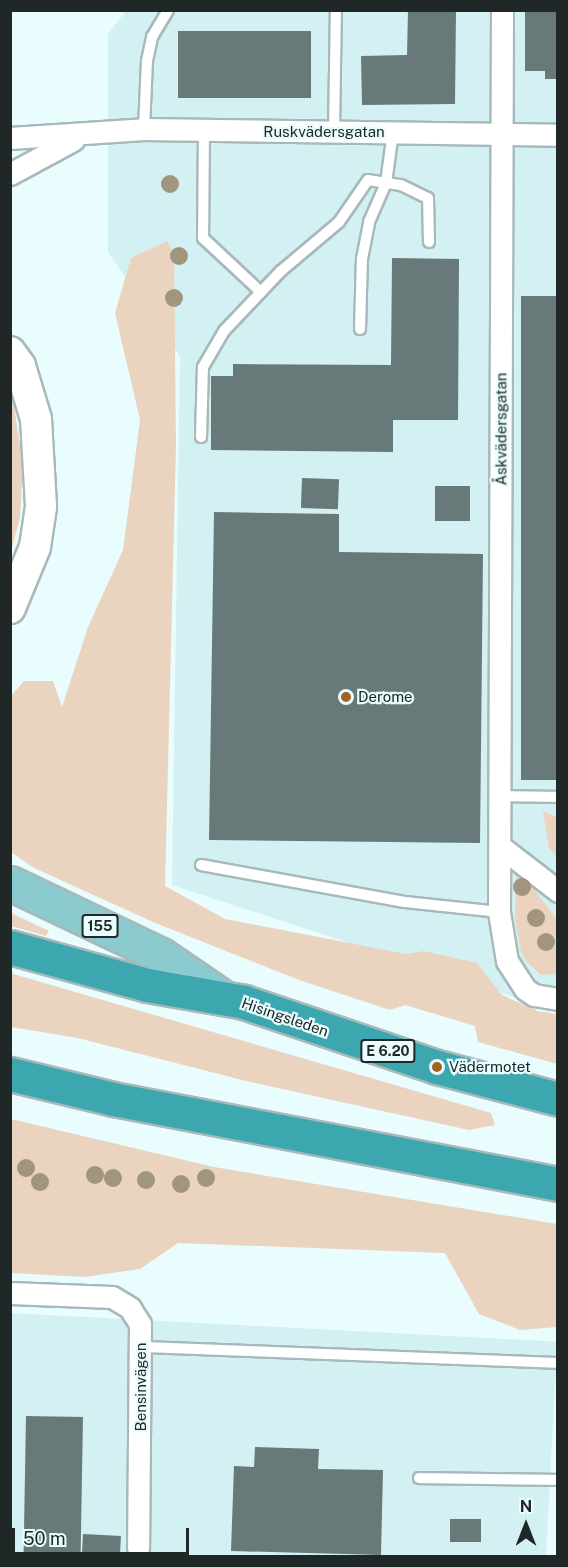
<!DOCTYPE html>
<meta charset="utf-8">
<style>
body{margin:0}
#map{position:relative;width:568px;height:1567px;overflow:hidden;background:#e9fcfe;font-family:"Public Sans",sans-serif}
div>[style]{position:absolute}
.built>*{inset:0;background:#d3f0f2;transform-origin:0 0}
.green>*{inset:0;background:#ead4bf}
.building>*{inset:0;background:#68797a;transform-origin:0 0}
.roads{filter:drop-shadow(2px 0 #a7b9ba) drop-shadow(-2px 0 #a7b9ba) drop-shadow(0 2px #a7b9ba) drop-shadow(0 -2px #a7b9ba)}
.lane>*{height:10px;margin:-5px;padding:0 5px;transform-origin:5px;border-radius:5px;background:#fff}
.street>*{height:21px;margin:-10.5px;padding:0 10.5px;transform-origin:10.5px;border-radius:10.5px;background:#fff}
.secondary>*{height:30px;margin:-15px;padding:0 15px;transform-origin:15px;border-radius:15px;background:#fff}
.primary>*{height:33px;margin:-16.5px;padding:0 16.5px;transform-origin:16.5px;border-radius:16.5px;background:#8bcacf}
.highway>*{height:33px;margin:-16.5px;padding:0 16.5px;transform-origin:16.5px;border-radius:16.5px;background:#3da7af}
.trees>*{width:18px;height:18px;margin:-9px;border-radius:50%;background:#a2957d}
.dots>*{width:16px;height:16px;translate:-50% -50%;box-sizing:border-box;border:3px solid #e9fcfe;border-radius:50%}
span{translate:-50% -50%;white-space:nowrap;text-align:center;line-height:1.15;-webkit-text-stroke:4.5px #e9fcfe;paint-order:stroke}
.shield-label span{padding:2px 4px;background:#e9fcfe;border:2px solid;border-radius:4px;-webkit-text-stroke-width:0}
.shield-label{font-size:14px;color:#202727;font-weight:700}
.street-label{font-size:15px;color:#202727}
.poi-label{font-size:15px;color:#202727}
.left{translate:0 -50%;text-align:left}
.frame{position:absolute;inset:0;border:12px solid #202727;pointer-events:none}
.north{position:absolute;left:496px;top:1495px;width:60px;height:60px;-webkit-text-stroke:4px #e9fcfe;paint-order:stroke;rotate:0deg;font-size:16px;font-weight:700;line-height:24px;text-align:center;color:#202727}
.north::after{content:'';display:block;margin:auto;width:21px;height:27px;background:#202727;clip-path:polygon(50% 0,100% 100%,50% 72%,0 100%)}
.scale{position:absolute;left:12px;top:1528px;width:177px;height:27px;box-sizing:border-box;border:3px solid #202727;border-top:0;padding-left:8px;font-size:18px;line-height:21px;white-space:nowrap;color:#202727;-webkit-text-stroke:4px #e9fcfe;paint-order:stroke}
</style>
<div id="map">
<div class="built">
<i style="clip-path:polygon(126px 11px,557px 11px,557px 1011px,172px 885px,180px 356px,108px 252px,108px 34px)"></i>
<i style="left:10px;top:1313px;width:548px;height:243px;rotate:3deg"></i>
</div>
<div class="green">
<i style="clip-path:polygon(167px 241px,174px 253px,176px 446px,165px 886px,225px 919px,406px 954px,424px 951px,477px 963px,502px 995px,538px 1011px,557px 1014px,557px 1064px,478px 1042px,475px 1026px,405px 1005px,390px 1010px,299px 980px,153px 922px,34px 868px,11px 852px,11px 696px,24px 681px,53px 681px,62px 707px,88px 627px,123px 550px,140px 420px,115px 313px,131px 258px)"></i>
<i style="clip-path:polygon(11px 388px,23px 463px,20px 518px,11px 551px)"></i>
<i style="clip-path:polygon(543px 811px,557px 817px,557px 857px,549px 848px)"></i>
<i style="clip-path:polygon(516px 876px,528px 882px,557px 919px,557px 974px,541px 975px,526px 961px,521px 952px,515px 920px)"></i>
<i style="clip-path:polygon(11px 913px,49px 931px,46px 936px,11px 926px)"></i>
<i style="clip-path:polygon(10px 973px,491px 1113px,495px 1125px,469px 1130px,246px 1081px,78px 1038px,11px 1027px)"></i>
<i style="clip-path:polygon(11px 1119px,214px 1167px,557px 1224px,557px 1327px,520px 1330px,479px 1314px,445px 1253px,178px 1243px,140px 1269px,84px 1277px,11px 1273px)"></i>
</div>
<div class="building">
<i style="clip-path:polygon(408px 10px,456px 10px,455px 104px,362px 105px,361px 56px,407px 55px)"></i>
<i style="clip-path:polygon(525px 10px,558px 10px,558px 79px,545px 79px,545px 71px,525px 71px)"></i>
<i style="left:311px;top:31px;width:67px;height:133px;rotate:90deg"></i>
<i style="clip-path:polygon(392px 258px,459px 259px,458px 420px,393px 420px,393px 452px,211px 450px,211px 376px,233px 376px,233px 364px,391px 365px)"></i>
<i style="left:521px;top:296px;width:37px;height:484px"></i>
<i style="left:302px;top:478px;width:37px;height:30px;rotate:2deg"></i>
<i style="left:435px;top:486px;width:35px;height:35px"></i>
<i style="clip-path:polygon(214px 512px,339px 514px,339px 552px,483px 554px,480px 843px,209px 840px)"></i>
<i style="left:26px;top:1416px;width:57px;height:140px;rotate:1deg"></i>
<i style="clip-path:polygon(255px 1447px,319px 1449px,318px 1469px,383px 1470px,381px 1555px,231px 1551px,234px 1466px,254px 1467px)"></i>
<i style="left:450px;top:1519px;width:31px;height:23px"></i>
<i style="left:83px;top:1534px;width:38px;height:22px;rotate:3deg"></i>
</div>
<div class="roads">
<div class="lane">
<i style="left:144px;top:129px;width:68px;rotate:-87.5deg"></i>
<i style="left:147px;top:61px;width:25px;rotate:-78deg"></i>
<i style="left:152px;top:37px;width:31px;rotate:-59deg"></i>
<i style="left:204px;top:130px;width:108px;rotate:90.5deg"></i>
<i style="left:203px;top:238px;width:79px;rotate:43deg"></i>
<i style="left:334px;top:132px;width:122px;rotate:-89.1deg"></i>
<i style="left:360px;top:329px;width:70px;rotate:-88.4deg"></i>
<i style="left:362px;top:259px;width:38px;rotate:-79deg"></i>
<i style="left:369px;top:222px;width:43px;rotate:-66.4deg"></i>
<i style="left:386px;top:183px;width:51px;rotate:-82.2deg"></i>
<i style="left:201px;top:437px;width:70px;rotate:-88.4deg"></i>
<i style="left:203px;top:367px;width:42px;rotate:-59.7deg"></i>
<i style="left:224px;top:331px;width:83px;rotate:-46.5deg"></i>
<i style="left:281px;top:271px;width:76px;rotate:-40.2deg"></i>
<i style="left:339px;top:222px;width:51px;rotate:-55.4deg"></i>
<i style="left:368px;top:180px;width:33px;rotate:9deg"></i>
<i style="left:401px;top:185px;width:30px;rotate:26deg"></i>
<i style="left:428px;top:198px;width:44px;rotate:88.7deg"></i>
<i style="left:500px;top:796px;width:58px;rotate:1deg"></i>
<i style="left:201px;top:865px;width:207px;rotate:10.3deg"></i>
<i style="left:405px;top:902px;width:95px;rotate:6.1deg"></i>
<i style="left:143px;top:1347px;width:415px;rotate:2.2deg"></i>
<i style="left:419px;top:1478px;width:139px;rotate:0.8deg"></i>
</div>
<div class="street">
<i style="left:502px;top:10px;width:902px;rotate:90.19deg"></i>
<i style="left:499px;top:912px;width:50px;rotate:80.7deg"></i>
<i style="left:507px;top:961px;width:33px;rotate:57deg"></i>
<i style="left:525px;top:989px;width:11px;rotate:34deg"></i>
<i style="left:534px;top:995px;width:24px;rotate:9deg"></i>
<i style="left:10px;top:138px;width:134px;rotate:-3.8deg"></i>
<i style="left:144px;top:129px;width:414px;rotate:0.8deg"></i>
<i style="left:10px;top:174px;width:72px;rotate:-28.4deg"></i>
<i style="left:501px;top:847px;width:72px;rotate:37.7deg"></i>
<i style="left:10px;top:1293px;width:102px;rotate:2.2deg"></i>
<i style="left:112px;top:1297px;width:21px;rotate:31deg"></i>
<i style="left:130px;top:1308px;width:19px;rotate:58deg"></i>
<i style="left:140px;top:1324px;width:224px;rotate:90.5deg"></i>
</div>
<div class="secondary">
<i style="left:10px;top:352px;width:17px;rotate:54deg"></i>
<i style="left:20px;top:366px;width:55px;rotate:73.2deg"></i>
<i style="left:36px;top:419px;width:88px;rotate:86.7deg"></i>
<i style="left:41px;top:507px;width:40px;rotate:98.5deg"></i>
<i style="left:35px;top:547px;width:66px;rotate:112.3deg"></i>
</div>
<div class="primary">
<i style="left:10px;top:883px;width:167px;rotate:25.5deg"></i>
<i style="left:161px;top:955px;width:73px;rotate:34.3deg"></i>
</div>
<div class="highway">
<i style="left:10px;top:947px;width:142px;rotate:15.5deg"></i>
<i style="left:147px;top:985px;width:98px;rotate:9.9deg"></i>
<i style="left:244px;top:1002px;width:204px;rotate:18.6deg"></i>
<i style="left:437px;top:1067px;width:125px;rotate:14.8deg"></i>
<i style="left:10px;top:1074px;width:106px;rotate:13.6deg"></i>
<i style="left:113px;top:1099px;width:453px;rotate:10.8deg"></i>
</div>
</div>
<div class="trees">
<i style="left:170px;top:184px"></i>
<i style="left:179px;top:256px"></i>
<i style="left:174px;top:298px"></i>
<i style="left:522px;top:887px"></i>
<i style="left:536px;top:918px"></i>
<i style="left:546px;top:942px"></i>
<i style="left:26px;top:1168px"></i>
<i style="left:95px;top:1175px"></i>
<i style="left:113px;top:1178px"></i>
<i style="left:206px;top:1178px"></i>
<i style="left:146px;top:1180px"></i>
<i style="left:40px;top:1182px"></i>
<i style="left:181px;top:1184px"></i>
</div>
<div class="dots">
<i style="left:346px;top:697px;background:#9d6323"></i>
<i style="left:437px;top:1067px;background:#9d6323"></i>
</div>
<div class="shield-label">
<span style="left:100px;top:926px">155</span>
<span style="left:388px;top:1051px">E 6.20</span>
</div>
<div class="street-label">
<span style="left:324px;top:132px">Ruskvädersgatan</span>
<span style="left:501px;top:429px;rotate:-90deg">Åskvädersgatan</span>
<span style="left:285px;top:1017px;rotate:19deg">Hisingsleden</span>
<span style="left:141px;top:1387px;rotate:-90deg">Bensinvägen</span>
</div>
<div class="poi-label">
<span class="left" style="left:358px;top:697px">Derome</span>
<span class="left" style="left:449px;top:1067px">Vädermotet</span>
</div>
<div class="frame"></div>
<div class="north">N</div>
<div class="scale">50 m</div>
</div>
